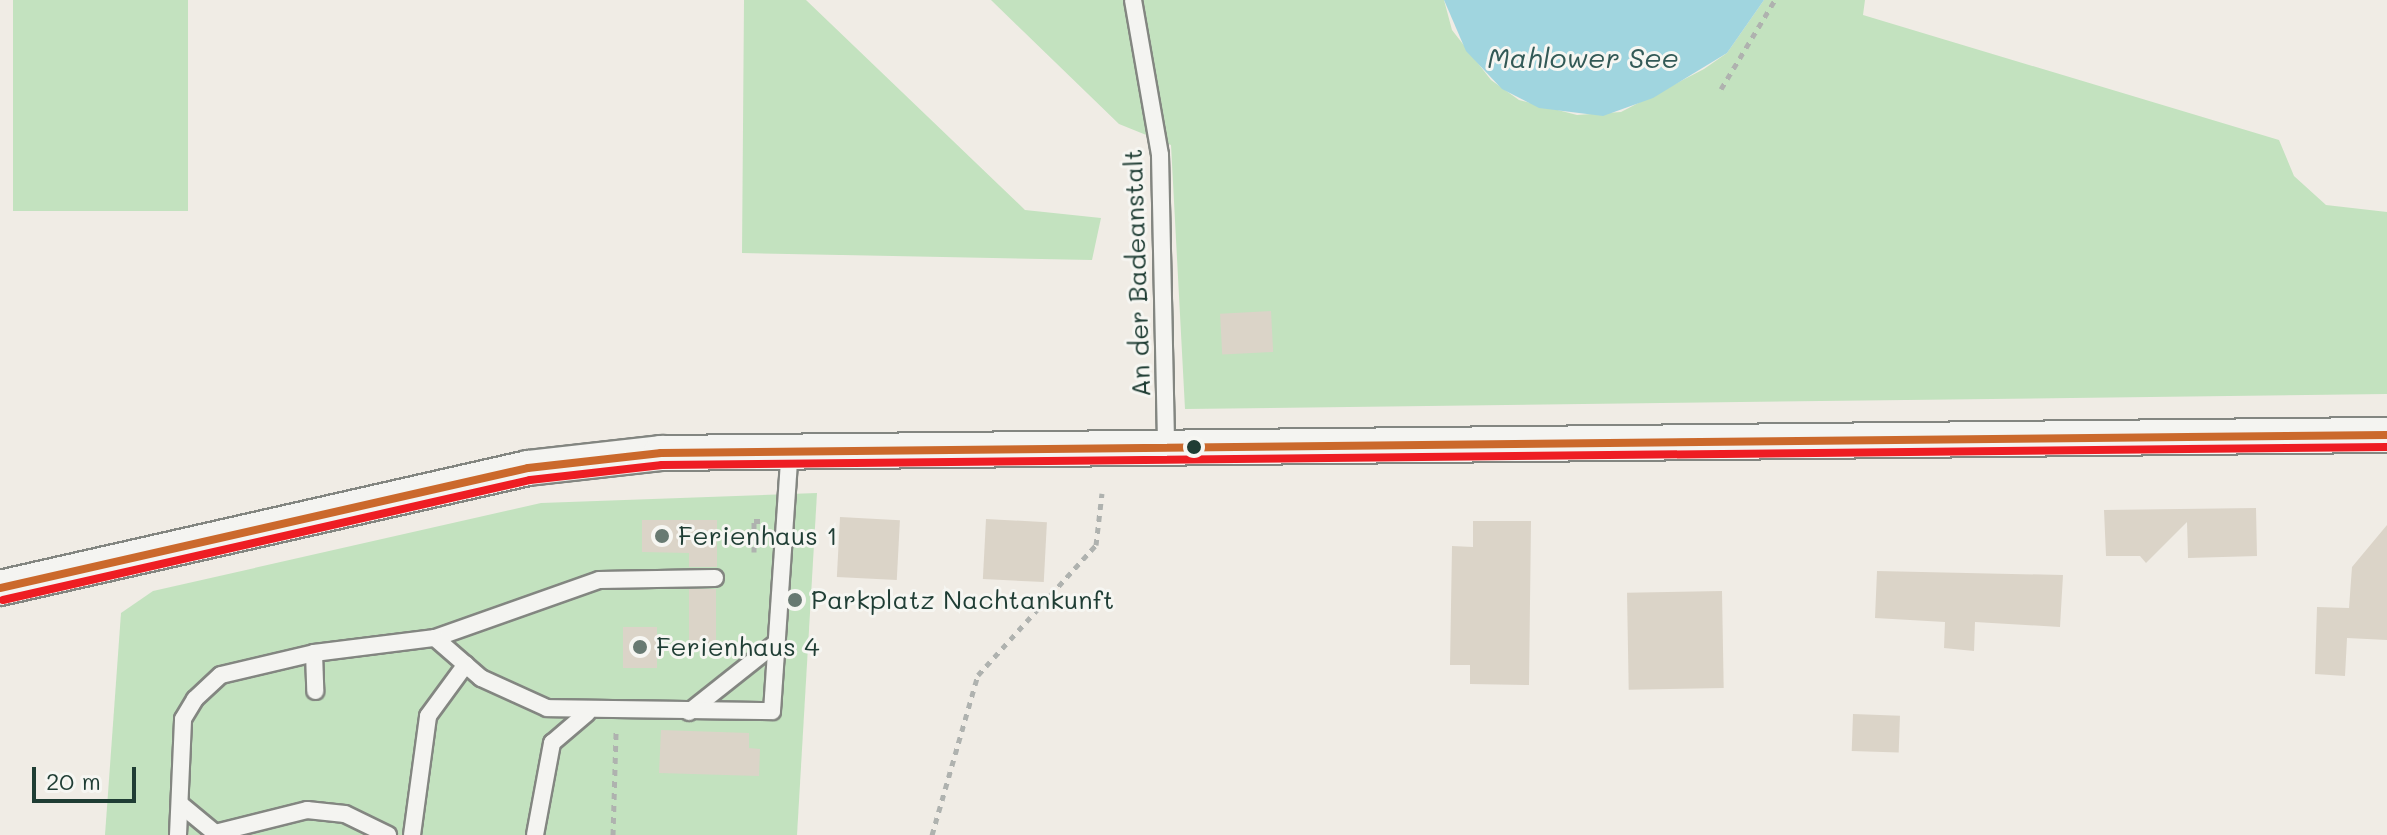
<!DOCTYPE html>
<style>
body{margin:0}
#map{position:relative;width:2387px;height:835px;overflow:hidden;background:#f0ece5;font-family:Mali,sans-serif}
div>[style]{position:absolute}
.green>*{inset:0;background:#c3e2bf;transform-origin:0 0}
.water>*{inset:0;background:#a0d5df}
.building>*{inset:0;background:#dbd4c8;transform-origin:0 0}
.path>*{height:5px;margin-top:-2.5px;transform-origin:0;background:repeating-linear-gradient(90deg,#afb2af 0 6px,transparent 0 12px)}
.roads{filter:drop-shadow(2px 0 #838681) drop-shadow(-2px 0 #838681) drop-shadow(0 2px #838681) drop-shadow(0 -2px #838681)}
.service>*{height:16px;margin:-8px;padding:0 8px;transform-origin:8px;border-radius:8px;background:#f4f4f1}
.minor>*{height:34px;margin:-17px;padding:0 17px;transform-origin:17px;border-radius:17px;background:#f4f4f1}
.bus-1>*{height:8px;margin:-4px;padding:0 4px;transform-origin:4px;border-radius:4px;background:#cb692c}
.bus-2>*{height:8px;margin:-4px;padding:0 4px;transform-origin:4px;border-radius:4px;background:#ee1d23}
.dots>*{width:22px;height:22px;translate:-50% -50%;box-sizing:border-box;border:4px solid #f6f6f2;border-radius:50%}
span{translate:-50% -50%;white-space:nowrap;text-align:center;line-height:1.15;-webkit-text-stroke:6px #f6f6f2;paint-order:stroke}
.street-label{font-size:26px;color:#1f3d34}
.poi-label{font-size:26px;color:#1f3d34}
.left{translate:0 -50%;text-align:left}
.water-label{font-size:28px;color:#325956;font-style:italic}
.scale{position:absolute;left:32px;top:767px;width:104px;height:36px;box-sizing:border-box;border:4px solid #1f3d34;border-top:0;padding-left:10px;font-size:24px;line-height:28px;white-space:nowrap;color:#1f3d34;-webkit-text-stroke:6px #f6f6f2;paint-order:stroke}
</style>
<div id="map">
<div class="green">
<i style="left:13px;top:0;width:175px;height:211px"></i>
<i style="clip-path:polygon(744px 0,806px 0,1025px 210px,1101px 218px,1092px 260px,742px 253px)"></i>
<i style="clip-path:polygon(991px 0,1444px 0,1452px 30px,1491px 80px,1519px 100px,1577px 115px,1621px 112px,1704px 69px,1727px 53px,1764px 0,1865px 0,1863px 15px,2279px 140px,2294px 176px,2326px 205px,2387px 212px,2387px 394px,1185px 409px,1171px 145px,1119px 124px)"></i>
<i style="clip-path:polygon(817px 493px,797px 835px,105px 835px,121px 613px,153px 591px,541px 503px)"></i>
</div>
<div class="water">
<i style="clip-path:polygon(1444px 0,1764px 0,1727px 53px,1653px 98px,1603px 116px,1539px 108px,1502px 89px,1466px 51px)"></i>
</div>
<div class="building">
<i style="left:1271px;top:311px;width:41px;height:51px;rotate:87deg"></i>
<i style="clip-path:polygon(2256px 508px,2257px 556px,2188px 558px,2187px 522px,2146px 563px,2140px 556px,2106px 556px,2104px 510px)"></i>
<i style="left:840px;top:517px;width:60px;height:60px;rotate:3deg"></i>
<i style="left:986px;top:519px;width:61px;height:60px;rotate:3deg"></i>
<i style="clip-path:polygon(642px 520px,717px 520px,717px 567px,689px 567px,689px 553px,642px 552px)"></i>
<i style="clip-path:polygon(1473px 521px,1531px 521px,1529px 685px,1470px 684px,1470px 665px,1450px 665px,1452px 546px,1473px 547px)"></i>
<i style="clip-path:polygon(2387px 525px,2387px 640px,2347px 638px,2345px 676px,2315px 674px,2317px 607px,2349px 608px,2352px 567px)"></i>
<i style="clip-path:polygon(1877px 571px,2063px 575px,2060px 627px,1975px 622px,1974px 651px,1944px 648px,1945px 622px,1875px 618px)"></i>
<i style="left:689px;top:589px;width:27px;height:56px"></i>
<i style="left:1722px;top:591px;width:97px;height:95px;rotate:89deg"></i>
<i style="left:623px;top:627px;width:34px;height:41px"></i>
<i style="left:1853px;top:714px;width:47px;height:37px;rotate:2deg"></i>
<i style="clip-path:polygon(661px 730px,749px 733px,749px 748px,760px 749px,759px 776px,659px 773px)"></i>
</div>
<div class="path">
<i style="left:1721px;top:89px;width:104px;rotate:-58.8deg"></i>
<i style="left:754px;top:552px;width:31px;rotate:-90deg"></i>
<i style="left:754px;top:521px;width:7px"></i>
<i style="left:613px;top:835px;width:103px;rotate:-88.3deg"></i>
<i style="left:932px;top:835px;width:166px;rotate:-74deg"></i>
<i style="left:978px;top:675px;width:176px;rotate:-47.8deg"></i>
<i style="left:1096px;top:545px;width:52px;rotate:-83.4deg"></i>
</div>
<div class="roads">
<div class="service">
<i style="left:1133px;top:0;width:157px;rotate:80.1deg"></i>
<i style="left:1160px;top:155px;width:295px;rotate:88.8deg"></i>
<i style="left:435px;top:638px;width:174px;rotate:-19.5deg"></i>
<i style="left:599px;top:580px;width:116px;rotate:-1deg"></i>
<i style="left:314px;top:653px;width:38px;rotate:88deg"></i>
<i style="left:689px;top:712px;width:111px;rotate:-38.4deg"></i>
<i style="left:180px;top:804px;width:45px;rotate:39.6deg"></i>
<i style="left:215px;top:833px;width:95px;rotate:-14deg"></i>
<i style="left:307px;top:810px;width:38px;rotate:6deg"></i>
<i style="left:345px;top:814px;width:48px;rotate:26deg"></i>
<i style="left:178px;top:835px;width:116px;rotate:-87.5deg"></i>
<i style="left:183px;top:719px;width:23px;rotate:-59deg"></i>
<i style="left:195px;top:699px;width:35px;rotate:-43deg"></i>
<i style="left:221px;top:675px;width:96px;rotate:-13.3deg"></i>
<i style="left:314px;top:653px;width:122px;rotate:-7.1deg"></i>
<i style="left:435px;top:638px;width:61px;rotate:41deg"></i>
<i style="left:481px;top:678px;width:72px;rotate:24.4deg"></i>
<i style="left:547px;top:708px;width:225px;rotate:0.8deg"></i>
<i style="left:772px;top:711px;width:262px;rotate:-86.1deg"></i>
<i style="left:412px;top:835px;width:120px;rotate:-82.3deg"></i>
<i style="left:428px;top:716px;width:64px;rotate:-53.8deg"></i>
<i style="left:535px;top:835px;width:94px;rotate:-79.5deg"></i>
<i style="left:552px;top:743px;width:46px;rotate:-40.6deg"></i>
</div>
<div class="minor">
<i style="left:0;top:588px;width:541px;rotate:-12.8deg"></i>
<i style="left:528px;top:468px;width:134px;rotate:-6.4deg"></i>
<i style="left:661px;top:453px;width:1726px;rotate:-0.6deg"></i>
</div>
</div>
<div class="bus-1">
<i style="left:0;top:588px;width:541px;rotate:-12.8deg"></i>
<i style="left:528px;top:468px;width:134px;rotate:-6.4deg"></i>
<i style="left:661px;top:453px;width:1726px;rotate:-0.6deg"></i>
</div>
<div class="bus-2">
<i style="left:3px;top:600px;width:540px;rotate:-12.83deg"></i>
<i style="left:530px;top:480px;width:133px;rotate:-6.5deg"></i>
<i style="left:662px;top:465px;width:1725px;rotate:-0.6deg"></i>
</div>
<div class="dots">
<i style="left:1194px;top:447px;background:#1f3d34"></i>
<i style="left:662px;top:536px;background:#687a72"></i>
<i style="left:795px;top:600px;background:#687a72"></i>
<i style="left:640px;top:647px;background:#687a72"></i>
</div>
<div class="street-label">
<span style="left:1137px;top:273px;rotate:-92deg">An der Badeanstalt</span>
</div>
<div class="poi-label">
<span class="left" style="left:678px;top:536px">Ferienhaus 1</span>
<span class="left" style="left:811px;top:600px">Parkplatz Nachtankunft</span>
<span class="left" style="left:656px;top:647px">Ferienhaus 4</span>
</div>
<div class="water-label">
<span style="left:1583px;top:57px">Mahlower See</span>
</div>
<div class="scale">20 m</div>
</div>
